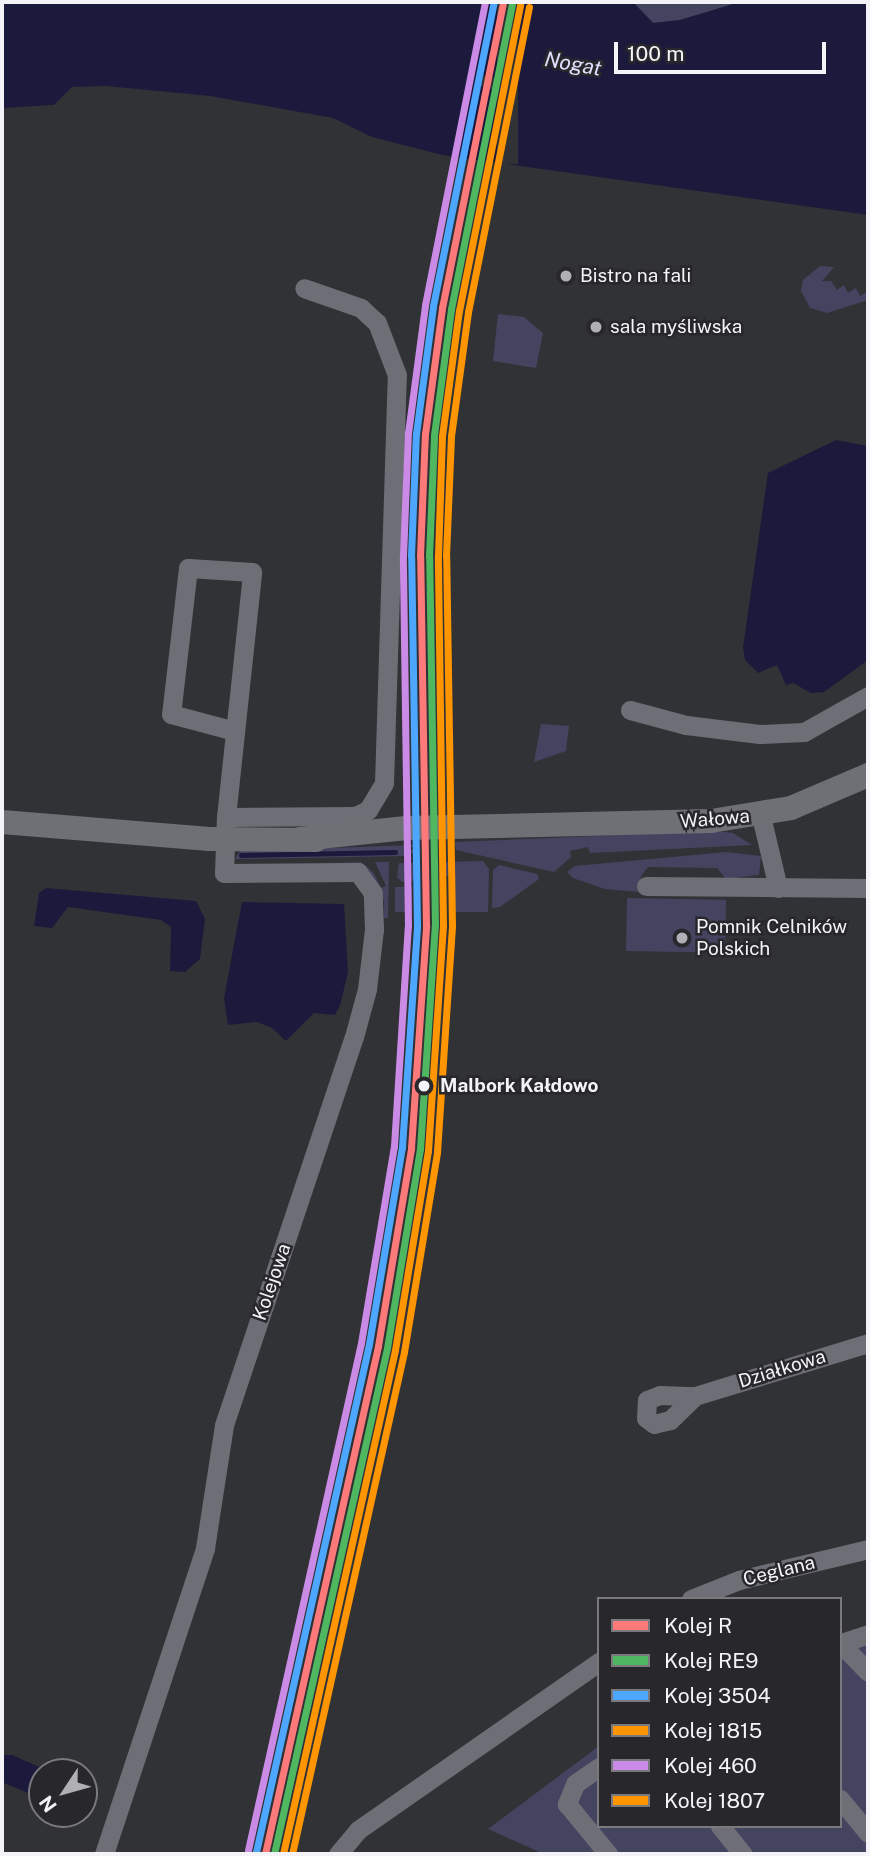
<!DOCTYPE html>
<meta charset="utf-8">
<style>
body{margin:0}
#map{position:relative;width:870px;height:1856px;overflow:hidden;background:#313235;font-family:"Public Sans",sans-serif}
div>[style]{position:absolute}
.green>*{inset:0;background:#444461;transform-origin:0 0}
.water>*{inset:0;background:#1c1a3c}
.pier>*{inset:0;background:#313235;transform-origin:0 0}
.stream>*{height:4.5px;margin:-2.25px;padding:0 2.25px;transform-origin:2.25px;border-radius:2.25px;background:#1c1a3c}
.minor>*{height:19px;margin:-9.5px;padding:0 9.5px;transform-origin:9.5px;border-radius:9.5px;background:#6e6f76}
.major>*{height:24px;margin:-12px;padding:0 12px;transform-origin:12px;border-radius:12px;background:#6f6f76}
.rail-1>*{height:7px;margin:-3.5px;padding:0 3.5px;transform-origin:3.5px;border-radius:3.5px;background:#fe7a7a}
.rail-2>*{height:7px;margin:-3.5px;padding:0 3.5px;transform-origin:3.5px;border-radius:3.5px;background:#4fb75f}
.rail-3>*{height:7px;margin:-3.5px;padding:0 3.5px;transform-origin:3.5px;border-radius:3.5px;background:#4da6ff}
.rail-4>*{height:7px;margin:-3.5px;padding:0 3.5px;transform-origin:3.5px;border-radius:3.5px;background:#ff9500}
.rail-5>*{height:7px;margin:-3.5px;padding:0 3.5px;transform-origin:3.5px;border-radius:3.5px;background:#ca8be6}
.rail-6>*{height:7px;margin:-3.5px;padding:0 3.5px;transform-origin:3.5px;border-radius:3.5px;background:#ff9500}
.dots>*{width:19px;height:19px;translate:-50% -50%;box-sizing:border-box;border:4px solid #27272c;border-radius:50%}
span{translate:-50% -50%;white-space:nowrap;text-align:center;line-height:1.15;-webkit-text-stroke:5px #27272c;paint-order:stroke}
.poi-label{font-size:19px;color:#f4f4f8}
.left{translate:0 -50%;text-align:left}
.street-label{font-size:19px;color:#f4f4f8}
.stop-label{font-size:19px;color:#f4f4f8;font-weight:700}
.water-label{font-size:21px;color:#dee0fd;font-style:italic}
.frame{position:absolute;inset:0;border:4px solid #f4f4f8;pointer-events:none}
.legend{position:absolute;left:597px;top:1597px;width:245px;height:231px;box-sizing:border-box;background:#27272c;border:2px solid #79797e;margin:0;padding:9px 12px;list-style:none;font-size:21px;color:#f4f4f8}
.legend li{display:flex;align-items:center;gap:14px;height:35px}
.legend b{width:35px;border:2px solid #79797e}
.north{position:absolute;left:28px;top:1758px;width:70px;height:70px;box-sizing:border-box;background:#27272c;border:2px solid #79797e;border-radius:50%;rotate:234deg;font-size:19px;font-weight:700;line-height:28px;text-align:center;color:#f4f4f8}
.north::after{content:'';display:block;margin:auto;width:24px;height:32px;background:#b0b0b4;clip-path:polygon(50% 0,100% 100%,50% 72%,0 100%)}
.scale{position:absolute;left:614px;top:42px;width:212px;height:32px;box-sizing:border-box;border:4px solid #f4f4f8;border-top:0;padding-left:9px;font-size:21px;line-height:24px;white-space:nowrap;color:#f4f4f8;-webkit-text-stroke:5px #27272c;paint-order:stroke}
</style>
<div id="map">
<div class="green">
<i style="clip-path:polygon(633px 2px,740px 2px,680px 20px,653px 23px)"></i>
<i style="clip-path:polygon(820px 266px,834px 267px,822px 281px,831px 281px,837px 290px,844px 285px,848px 293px,856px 288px,860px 296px,867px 292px,868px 300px,827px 313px,810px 308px,801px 291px,803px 280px)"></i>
<i style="clip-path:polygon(498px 314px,524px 317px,543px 333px,536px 368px,493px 361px)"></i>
<i style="clip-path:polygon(541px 724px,569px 726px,566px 751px,534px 762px)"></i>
<i style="clip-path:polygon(715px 831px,733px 833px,752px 845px,590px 853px,588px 847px,570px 851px,571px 857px,554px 872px,456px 850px,455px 842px)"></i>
<i style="clip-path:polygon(416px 845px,408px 849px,417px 851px,406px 856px,235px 859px,240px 851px)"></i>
<i style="clip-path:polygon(726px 852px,761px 856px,759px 875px,726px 879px,717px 868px,648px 867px,641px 876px,639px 892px,605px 889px,573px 878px,567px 872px,575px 866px)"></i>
<i style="clip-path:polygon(483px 861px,489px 869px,488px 912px,453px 912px,453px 876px,444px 876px,445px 862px)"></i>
<i style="clip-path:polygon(361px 862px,373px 872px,381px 888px,386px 886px,375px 862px,389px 862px,388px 918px,384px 918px,384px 900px,374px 887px,302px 864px)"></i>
<i style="clip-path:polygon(399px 863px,417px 863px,412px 882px,402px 882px,397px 877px)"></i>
<i style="clip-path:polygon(499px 865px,537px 874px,539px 879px,500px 907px,492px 908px,493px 870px)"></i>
<i style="left:412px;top:887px;width:25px;height:17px;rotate:90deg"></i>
<i style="left:627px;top:898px;width:99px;height:53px;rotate:1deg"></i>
<i style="clip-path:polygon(868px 1627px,868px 1854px,544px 1854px,488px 1829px,599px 1746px,599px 1826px,840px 1826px,840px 1635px)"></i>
</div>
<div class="water">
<i style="clip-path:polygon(evenodd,2px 2px,633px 2px,653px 23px,680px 20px,740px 2px,868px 2px,868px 215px,442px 155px,372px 137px,333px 118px,210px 96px,106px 86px,72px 87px,54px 105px,2px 108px,2px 2px,482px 75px,502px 79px,503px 87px,500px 91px,479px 86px,482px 75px)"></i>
<i style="clip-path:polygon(836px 440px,868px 446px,868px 660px,824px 692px,811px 693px,793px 683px,786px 685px,777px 665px,758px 673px,745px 660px,743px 648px,768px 473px)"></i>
<i style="clip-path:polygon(46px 888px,196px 901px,205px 919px,200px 959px,185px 972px,170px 971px,171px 927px,161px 920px,68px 907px,52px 928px,34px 926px,39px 893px)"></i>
<i style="clip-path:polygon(242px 902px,344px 904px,348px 972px,340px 1006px,335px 1015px,314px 1013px,286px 1041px,272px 1028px,257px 1022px,228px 1025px,224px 998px)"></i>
<i style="clip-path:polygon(2px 1755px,12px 1755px,51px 1772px,42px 1772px,42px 1799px,2px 1782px)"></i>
</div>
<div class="pier">
<i style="left:497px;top:2px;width:21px;height:162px"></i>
</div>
<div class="stream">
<i style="left:241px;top:855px;width:154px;rotate:-1.1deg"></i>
</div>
<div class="minor">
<i style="left:630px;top:710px;width:58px;rotate:15deg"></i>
<i style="left:686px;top:725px;width:74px;rotate:7deg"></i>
<i style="left:759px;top:734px;width:45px;rotate:-2.5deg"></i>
<i style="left:804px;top:732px;width:73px;rotate:-29.4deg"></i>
<i style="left:761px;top:816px;width:74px;rotate:76.7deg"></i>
<i style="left:226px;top:817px;width:129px;rotate:-0.4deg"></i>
<i style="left:355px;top:816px;width:14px;rotate:-25deg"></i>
<i style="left:368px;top:810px;width:31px;rotate:-59deg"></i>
<i style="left:384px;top:783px;width:408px;rotate:-88.2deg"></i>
<i style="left:397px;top:375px;width:56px;rotate:-111deg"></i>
<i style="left:377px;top:323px;width:22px;rotate:-137deg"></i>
<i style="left:361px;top:308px;width:60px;rotate:-160.7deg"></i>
<i style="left:646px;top:886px;width:222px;rotate:0.5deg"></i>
<i style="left:695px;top:1396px;width:35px;rotate:136deg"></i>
<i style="left:670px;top:1420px;width:16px;rotate:166deg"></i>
<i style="left:654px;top:1424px;width:10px;rotate:-143deg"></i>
<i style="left:646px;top:1418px;width:18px;rotate:-87deg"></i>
<i style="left:647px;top:1400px;width:14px;rotate:-21deg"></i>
<i style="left:660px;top:1395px;width:35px;rotate:2deg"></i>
<i style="left:695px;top:1396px;width:181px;rotate:-17deg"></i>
<i style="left:691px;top:1599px;width:52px;rotate:-21.6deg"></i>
<i style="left:739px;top:1580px;width:133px;rotate:-13.5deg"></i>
<i style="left:840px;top:1643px;width:40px;rotate:46deg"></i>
<i style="left:841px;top:1643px;width:28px;rotate:-18deg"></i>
<i style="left:599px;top:1767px;width:29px;rotate:145deg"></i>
<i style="left:575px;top:1784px;width:22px;rotate:112deg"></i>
<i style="left:567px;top:1804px;width:65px;rotate:50.6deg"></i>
<i style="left:840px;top:1799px;width:44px;rotate:50.5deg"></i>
<i style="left:720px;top:1826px;width:36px;rotate:51deg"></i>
<i style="left:104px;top:1854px;width:322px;rotate:-71.7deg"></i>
<i style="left:205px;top:1548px;width:124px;rotate:-81.2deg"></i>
<i style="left:224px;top:1425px;width:409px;rotate:-71.5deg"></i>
<i style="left:354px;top:1037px;width:50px;rotate:-74.8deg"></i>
<i style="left:367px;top:989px;width:60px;rotate:-83.3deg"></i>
<i style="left:374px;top:929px;width:36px;rotate:-92deg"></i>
<i style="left:373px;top:893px;width:26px;rotate:-126deg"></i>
<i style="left:358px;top:872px;width:134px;rotate:179.6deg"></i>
<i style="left:224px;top:873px;width:56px;rotate:-88deg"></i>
<i style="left:226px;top:817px;width:246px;rotate:-83.9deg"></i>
<i style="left:252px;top:572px;width:64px;rotate:-176.4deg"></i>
<i style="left:188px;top:568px;width:147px;rotate:96.6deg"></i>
<i style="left:171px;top:714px;width:66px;rotate:14.9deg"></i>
<i style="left:338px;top:1854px;width:31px;rotate:-50deg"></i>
<i style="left:358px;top:1830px;width:294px;rotate:-34.9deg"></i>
</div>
<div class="major">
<i style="left:2px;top:822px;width:208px;rotate:4.7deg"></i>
<i style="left:209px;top:839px;width:107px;rotate:0.5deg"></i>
<i style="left:300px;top:839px;width:107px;rotate:-5.9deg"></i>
<i style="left:406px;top:828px;width:305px;rotate:-1.3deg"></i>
<i style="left:711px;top:821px;width:81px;rotate:-9.2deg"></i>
<i style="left:791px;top:808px;width:84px;rotate:-23.2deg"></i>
</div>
<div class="rail-1">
<i style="left:265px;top:1854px;width:520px;rotate:-77.46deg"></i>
<i style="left:378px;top:1346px;width:201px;rotate:-80.5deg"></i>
<i style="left:411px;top:1148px;width:223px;rotate:-86.1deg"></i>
<i style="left:426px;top:926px;width:370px;rotate:-90.9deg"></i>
<i style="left:420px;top:556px;width:122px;rotate:-87.7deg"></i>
<i style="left:425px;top:434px;width:127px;rotate:-82.3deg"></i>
<i style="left:442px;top:308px;width:312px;rotate:-78.7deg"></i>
</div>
<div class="rail-2">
<i style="left:274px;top:1854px;width:518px;rotate:-77.41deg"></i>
<i style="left:387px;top:1348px;width:202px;rotate:-80.6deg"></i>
<i style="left:420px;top:1149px;width:224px;rotate:-86.2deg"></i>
<i style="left:435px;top:926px;width:370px;rotate:-90.9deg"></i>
<i style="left:429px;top:556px;width:121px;rotate:-87.6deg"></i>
<i style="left:434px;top:435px;width:127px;rotate:-82.3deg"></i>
<i style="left:451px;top:309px;width:311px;rotate:-78.7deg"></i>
</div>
<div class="rail-3">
<i style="left:256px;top:1852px;width:520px;rotate:-77.46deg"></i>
<i style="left:369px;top:1344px;width:200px;rotate:-80.5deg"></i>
<i style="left:402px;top:1147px;width:222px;rotate:-86.1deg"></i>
<i style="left:417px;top:926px;width:370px;rotate:-90.9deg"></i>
<i style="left:411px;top:556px;width:122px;rotate:-87.7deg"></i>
<i style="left:416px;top:434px;width:129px;rotate:-82.4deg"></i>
<i style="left:433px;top:306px;width:310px;rotate:-78.7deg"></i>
</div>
<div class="rail-4">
<i style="left:283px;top:1854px;width:516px;rotate:-77.47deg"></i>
<i style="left:395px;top:1350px;width:202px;rotate:-80.6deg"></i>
<i style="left:428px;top:1151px;width:225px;rotate:-86.2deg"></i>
<i style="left:443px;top:926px;width:370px;rotate:-90.8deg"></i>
<i style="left:438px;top:556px;width:120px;rotate:-88.1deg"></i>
<i style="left:442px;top:436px;width:126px;rotate:-82.3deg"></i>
<i style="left:459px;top:311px;width:312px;rotate:-78.7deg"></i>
</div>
<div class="rail-5">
<i style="left:248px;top:1850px;width:519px;rotate:-77.44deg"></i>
<i style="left:361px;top:1343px;width:200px;rotate:-80.5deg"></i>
<i style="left:394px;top:1146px;width:220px;rotate:-86.4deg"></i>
<i style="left:408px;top:926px;width:370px;rotate:-90.8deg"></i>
<i style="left:403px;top:556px;width:123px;rotate:-87.7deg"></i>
<i style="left:408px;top:433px;width:129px;rotate:-82.4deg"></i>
<i style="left:425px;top:305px;width:309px;rotate:-78.8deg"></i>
</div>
<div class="rail-6">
<i style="left:292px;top:1854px;width:514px;rotate:-77.42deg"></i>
<i style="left:404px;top:1352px;width:203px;rotate:-80.6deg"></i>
<i style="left:437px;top:1152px;width:226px;rotate:-86.2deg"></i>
<i style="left:452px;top:926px;width:370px;rotate:-90.9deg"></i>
<i style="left:446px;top:556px;width:120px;rotate:-87.6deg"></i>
<i style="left:451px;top:436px;width:125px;rotate:-82.2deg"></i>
<i style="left:468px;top:312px;width:311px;rotate:-78.7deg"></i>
</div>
<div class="dots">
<i style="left:566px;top:276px;background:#b0b0b4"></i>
<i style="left:596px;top:327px;background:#b0b0b4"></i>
<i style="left:682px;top:938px;background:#b0b0b4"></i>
<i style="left:424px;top:1086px;background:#f4f4f8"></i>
</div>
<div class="poi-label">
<span class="left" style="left:580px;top:276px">Bistro na fali</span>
<span class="left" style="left:610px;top:327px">sala myśliwska</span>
<span class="left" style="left:696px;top:938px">Pomnik Celników<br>Polskich</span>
</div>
<div class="street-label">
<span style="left:715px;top:819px;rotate:-5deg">Wałowa</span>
<span style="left:272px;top:1282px;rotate:-71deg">Kolejowa</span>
<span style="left:782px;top:1369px;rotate:-17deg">Działkowa</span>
<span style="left:779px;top:1571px;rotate:-14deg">Ceglana</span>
</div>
<div class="stop-label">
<span class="left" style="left:440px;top:1086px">Malbork Kałdowo</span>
</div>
<div class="water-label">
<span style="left:573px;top:64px;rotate:10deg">Nogat</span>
</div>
<div class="frame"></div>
<ul class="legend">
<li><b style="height:9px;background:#fe7a7a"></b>Kolej R</li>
<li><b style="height:9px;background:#4fb75f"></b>Kolej RE9</li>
<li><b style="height:9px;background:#4da6ff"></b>Kolej 3504</li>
<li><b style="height:9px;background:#ff9500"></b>Kolej 1815</li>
<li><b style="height:9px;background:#ca8be6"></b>Kolej 460</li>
<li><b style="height:9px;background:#ff9500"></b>Kolej 1807</li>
</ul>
<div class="north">N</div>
<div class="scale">100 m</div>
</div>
